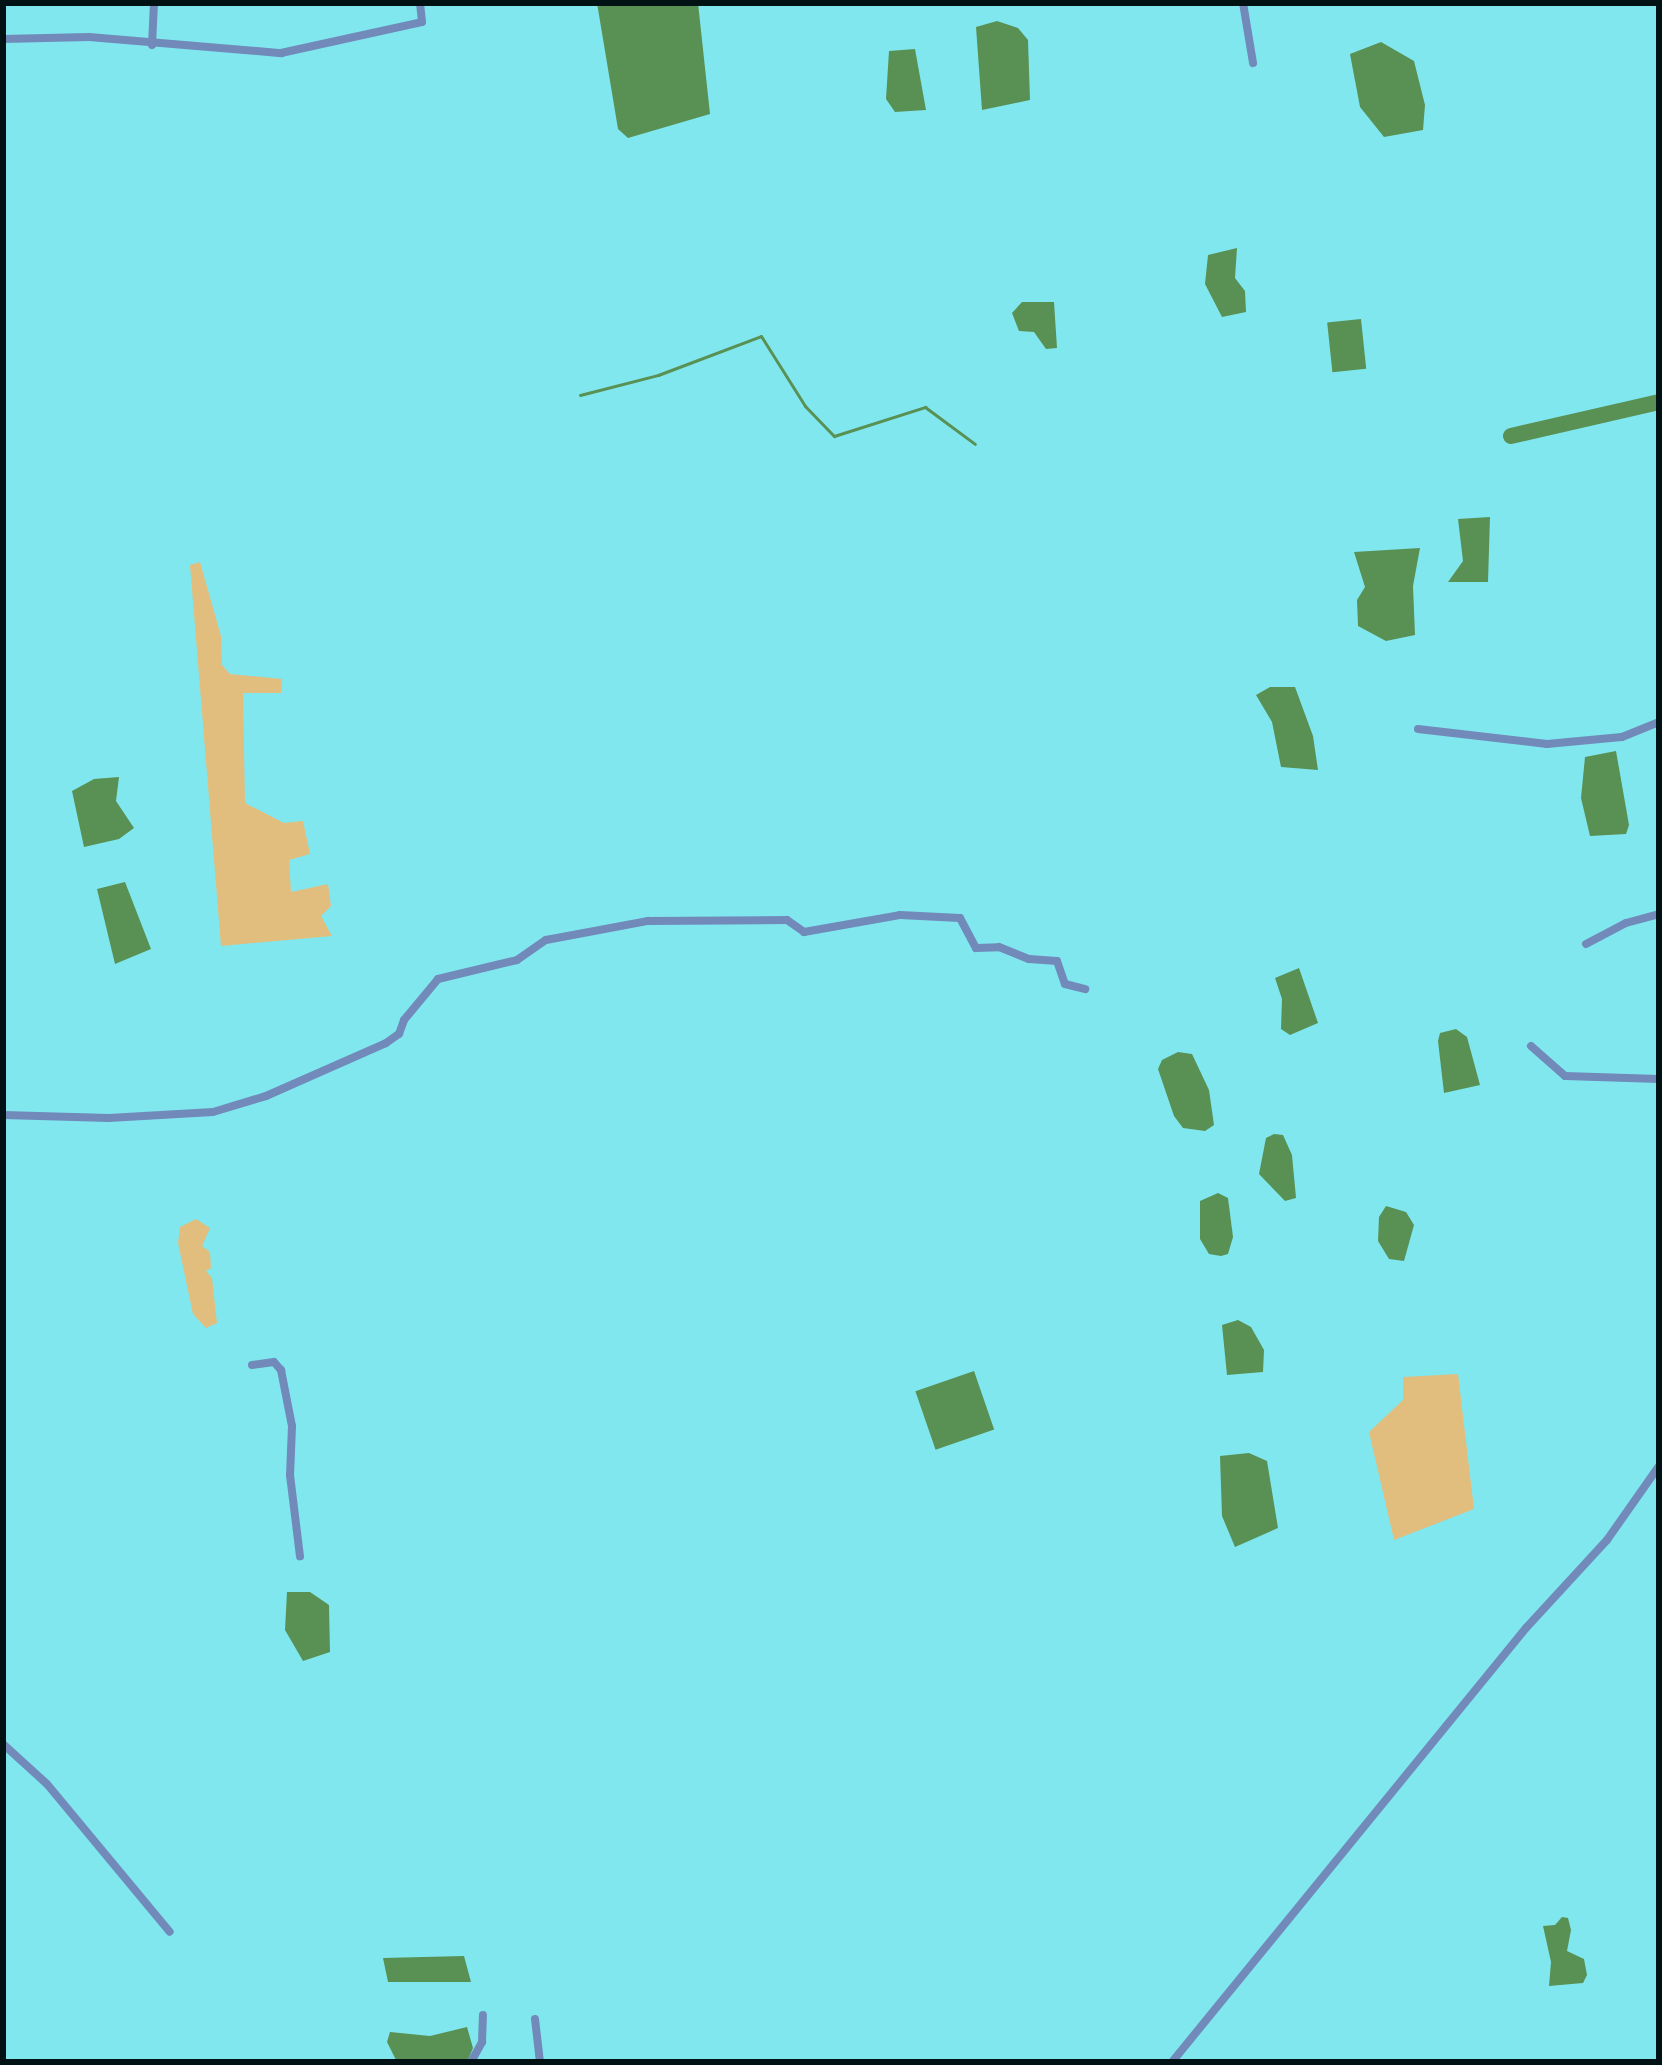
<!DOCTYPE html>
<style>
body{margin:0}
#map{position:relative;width:1662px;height:2065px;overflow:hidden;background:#81e7ef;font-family:Inter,sans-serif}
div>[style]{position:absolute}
.green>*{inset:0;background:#e1be7e}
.water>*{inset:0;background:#589153;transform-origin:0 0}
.stream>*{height:3px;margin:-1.5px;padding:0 1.5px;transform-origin:1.5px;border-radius:1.5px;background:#589153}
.river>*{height:16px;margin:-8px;padding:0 8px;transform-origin:8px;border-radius:8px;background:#589153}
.minor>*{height:8px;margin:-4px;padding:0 4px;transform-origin:4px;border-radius:4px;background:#718ab9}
span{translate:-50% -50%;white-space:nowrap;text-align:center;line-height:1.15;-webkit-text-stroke:12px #dffbfd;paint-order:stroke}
.frame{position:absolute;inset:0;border:6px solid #001214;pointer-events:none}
</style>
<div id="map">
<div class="green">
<i style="clip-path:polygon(200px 562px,221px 636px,222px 665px,230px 674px,282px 679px,281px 693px,243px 693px,245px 803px,284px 823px,303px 821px,310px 854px,289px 860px,291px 892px,328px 884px,331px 906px,321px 916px,332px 936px,221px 946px,190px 565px)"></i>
<i style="clip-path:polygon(196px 1219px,210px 1228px,202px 1246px,210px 1252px,211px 1268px,206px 1271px,212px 1278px,217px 1323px,206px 1328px,193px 1314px,178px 1243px,180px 1227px)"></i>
<i style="clip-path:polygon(1458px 1374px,1474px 1509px,1394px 1540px,1369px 1432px,1403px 1400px,1403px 1377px)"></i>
</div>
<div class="water">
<i style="clip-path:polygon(597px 3px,698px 3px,710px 114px,628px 138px,618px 129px)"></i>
<i style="clip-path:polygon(997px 21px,1018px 28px,1028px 40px,1030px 100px,982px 110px,976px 27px)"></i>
<i style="clip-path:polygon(1381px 42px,1414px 61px,1425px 105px,1423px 130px,1384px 137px,1360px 107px,1350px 54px)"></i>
<i style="clip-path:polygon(915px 49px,926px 110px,895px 112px,886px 99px,889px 51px)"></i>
<i style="clip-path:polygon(1237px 248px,1235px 278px,1245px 291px,1246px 312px,1222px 317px,1205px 284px,1208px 255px)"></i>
<i style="clip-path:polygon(1022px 302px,1054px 302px,1057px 348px,1046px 349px,1034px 332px,1019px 331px,1012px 313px)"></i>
<i style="left:1361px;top:319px;width:50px;height:34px;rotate:84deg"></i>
<i style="clip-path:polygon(1490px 517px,1488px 582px,1448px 582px,1463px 561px,1458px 519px)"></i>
<i style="clip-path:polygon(1420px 548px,1413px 586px,1415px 635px,1386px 641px,1358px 626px,1357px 600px,1365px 587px,1354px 552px)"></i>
<i style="clip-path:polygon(1270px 687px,1295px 687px,1313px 736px,1318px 770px,1281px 767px,1272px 722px,1256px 695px)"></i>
<i style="clip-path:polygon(1616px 751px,1629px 825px,1626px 834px,1590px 836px,1581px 798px,1585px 757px)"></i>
<i style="clip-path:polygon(119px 777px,116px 801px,134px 828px,119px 839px,84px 847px,72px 791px,94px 779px)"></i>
<i style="clip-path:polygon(125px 882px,151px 949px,115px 964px,97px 889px)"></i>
<i style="clip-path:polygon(1299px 968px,1318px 1023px,1290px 1035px,1281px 1029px,1282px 999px,1275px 978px)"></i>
<i style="clip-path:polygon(1456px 1029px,1467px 1037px,1480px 1085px,1444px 1093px,1438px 1041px,1440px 1033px)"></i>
<i style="clip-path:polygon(1178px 1052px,1192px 1054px,1209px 1090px,1214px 1125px,1205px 1131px,1183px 1128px,1174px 1116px,1158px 1069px,1162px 1060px)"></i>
<i style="clip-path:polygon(1274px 1134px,1283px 1135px,1292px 1155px,1296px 1198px,1285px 1201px,1259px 1174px,1266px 1138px)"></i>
<i style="clip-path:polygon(1218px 1193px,1228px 1198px,1233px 1237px,1228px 1254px,1221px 1256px,1209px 1254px,1200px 1239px,1200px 1201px)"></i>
<i style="clip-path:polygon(1386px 1206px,1406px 1212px,1414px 1225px,1404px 1261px,1389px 1259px,1378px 1241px,1379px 1217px)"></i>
<i style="clip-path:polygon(1238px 1320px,1251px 1327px,1264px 1350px,1263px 1372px,1227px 1375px,1222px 1325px)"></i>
<i style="left:974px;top:1371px;width:62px;height:62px;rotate:71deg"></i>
<i style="clip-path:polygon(1249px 1453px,1267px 1461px,1278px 1528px,1235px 1547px,1222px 1516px,1220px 1456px)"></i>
<i style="clip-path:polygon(287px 1592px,310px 1592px,329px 1605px,330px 1652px,303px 1661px,285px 1630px)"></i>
<i style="clip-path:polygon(1562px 1917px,1568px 1918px,1571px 1930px,1567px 1951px,1584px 1959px,1587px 1975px,1583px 1983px,1549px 1986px,1551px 1962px,1543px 1926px,1555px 1925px)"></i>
<i style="clip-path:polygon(464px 1956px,471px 1982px,388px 1982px,383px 1958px)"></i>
<i style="clip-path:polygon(467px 2027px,473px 2048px,467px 2062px,397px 2062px,387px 2042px,390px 2032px,430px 2036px)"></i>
</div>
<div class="stream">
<i style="left:580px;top:395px;width:81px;rotate:-14.4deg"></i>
<i style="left:658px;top:375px;width:110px;rotate:-20.7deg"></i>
<i style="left:761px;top:336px;width:83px;rotate:57.8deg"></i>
<i style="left:805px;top:406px;width:42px;rotate:46deg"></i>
<i style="left:834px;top:436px;width:96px;rotate:-17.7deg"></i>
<i style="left:925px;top:407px;width:62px;rotate:36.5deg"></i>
</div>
<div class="river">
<i style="left:1511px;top:436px;width:152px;rotate:-12.9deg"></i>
</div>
<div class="minor">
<i style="left:1243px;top:3px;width:61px;rotate:80.5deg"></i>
<i style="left:3px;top:39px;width:86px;rotate:-1.3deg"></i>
<i style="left:89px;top:37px;width:193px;rotate:4.8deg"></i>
<i style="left:281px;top:53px;width:144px;rotate:-12.4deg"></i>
<i style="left:422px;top:22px;width:19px;rotate:-96deg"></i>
<i style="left:152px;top:45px;width:42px;rotate:-87.3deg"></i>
<i style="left:1418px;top:729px;width:130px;rotate:6.6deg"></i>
<i style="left:1547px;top:744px;width:75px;rotate:-5.3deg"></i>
<i style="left:1622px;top:737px;width:40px;rotate:-22deg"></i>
<i style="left:1586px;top:944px;width:45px;rotate:-27.7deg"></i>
<i style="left:1626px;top:923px;width:34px;rotate:-15deg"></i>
<i style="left:1531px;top:1046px;width:45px;rotate:41.4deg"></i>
<i style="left:1565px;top:1076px;width:94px;rotate:1.8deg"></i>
<i style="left:3px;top:1115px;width:106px;rotate:1.6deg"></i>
<i style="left:109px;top:1118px;width:104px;rotate:-3.3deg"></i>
<i style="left:213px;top:1112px;width:55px;rotate:-16.8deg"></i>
<i style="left:266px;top:1096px;width:131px;rotate:-23.8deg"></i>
<i style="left:386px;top:1043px;width:16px;rotate:-35deg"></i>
<i style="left:399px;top:1034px;width:15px;rotate:-70deg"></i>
<i style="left:404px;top:1020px;width:53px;rotate:-50.3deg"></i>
<i style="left:438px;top:979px;width:81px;rotate:-13.5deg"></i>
<i style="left:517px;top:960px;width:35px;rotate:-35deg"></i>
<i style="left:546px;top:940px;width:104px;rotate:-10.6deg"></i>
<i style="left:648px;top:921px;width:139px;rotate:-0.4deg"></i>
<i style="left:787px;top:920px;width:21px;rotate:35deg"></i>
<i style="left:804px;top:932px;width:97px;rotate:-10deg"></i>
<i style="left:900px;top:915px;width:60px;rotate:2.9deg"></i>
<i style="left:960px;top:918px;width:34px;rotate:62deg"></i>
<i style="left:976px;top:948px;width:23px;rotate:-2deg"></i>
<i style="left:999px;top:947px;width:32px;rotate:22deg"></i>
<i style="left:1029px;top:959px;width:28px;rotate:4deg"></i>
<i style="left:1057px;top:961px;width:24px;rotate:71deg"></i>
<i style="left:1065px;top:984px;width:21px;rotate:14deg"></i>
<i style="left:252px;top:1365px;width:22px;rotate:-8deg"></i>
<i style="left:274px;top:1362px;width:11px;rotate:49deg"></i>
<i style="left:281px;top:1370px;width:57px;rotate:78.9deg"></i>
<i style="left:292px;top:1426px;width:49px;rotate:92.3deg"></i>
<i style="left:290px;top:1475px;width:82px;rotate:83deg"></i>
<i style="left:3px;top:1744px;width:59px;rotate:42.3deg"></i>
<i style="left:47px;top:1784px;width:192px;rotate:50.3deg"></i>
<i style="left:535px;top:2019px;width:43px;rotate:83.4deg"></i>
<i style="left:471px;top:2062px;width:23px;rotate:-61deg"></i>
<i style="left:482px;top:2042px;width:27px;rotate:-88deg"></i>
<i style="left:1172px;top:2062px;width:560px;rotate:-50.8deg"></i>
<i style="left:1526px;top:1628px;width:120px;rotate:-47.4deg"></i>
<i style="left:1607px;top:1540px;width:90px;rotate:-54.9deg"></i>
</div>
<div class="frame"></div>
</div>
